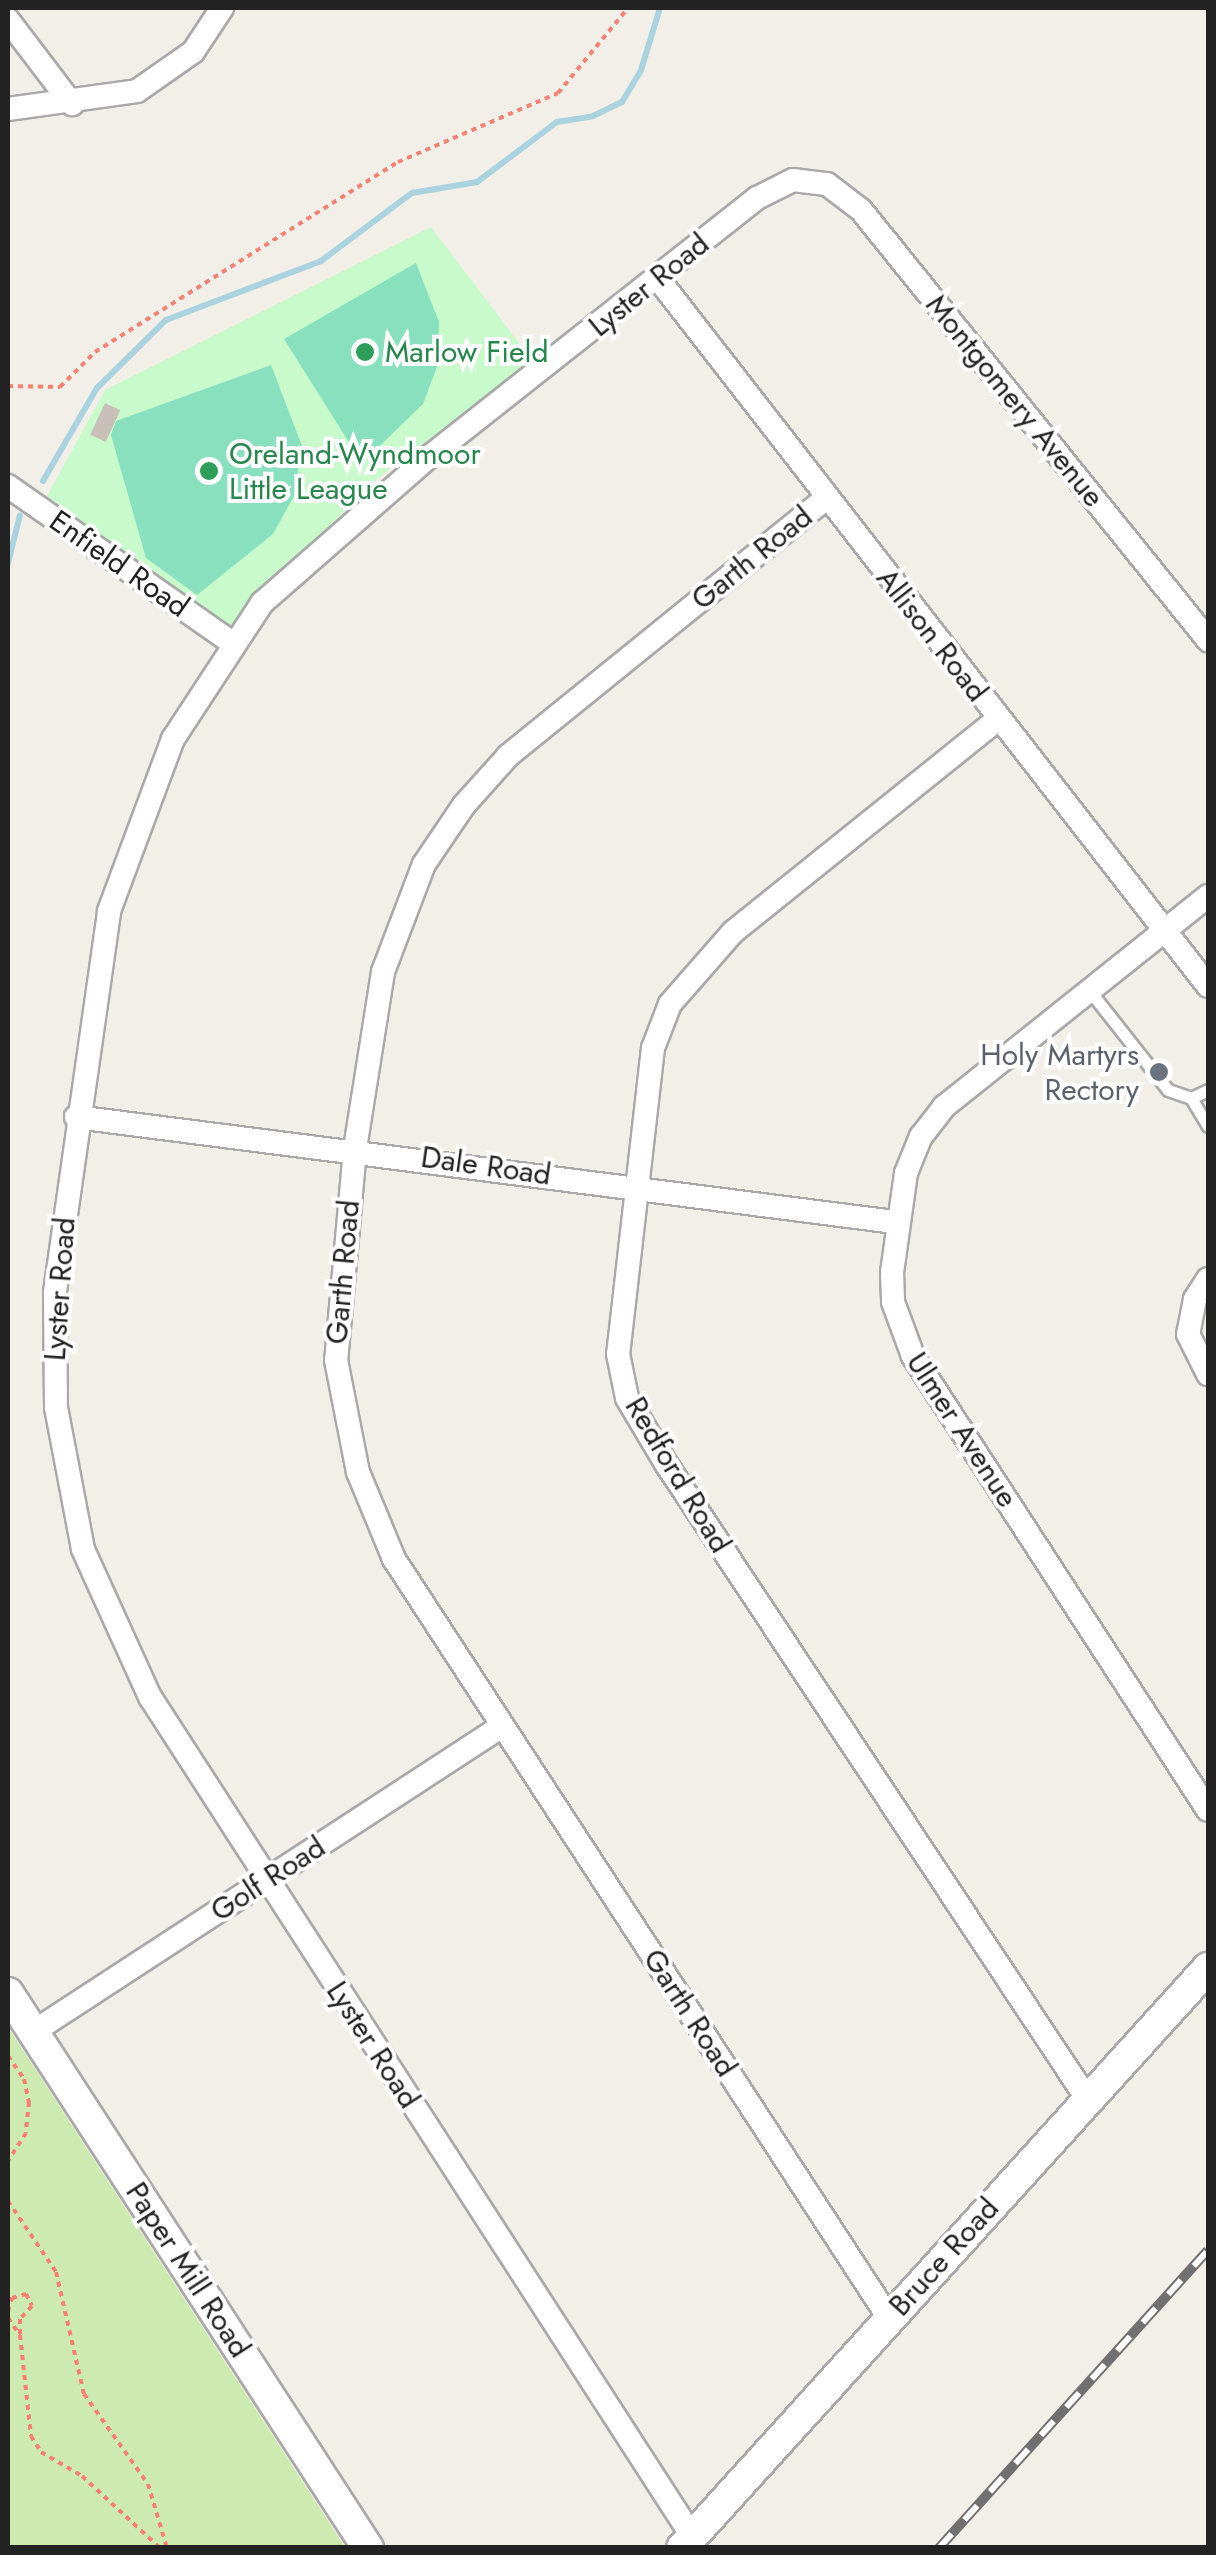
<!DOCTYPE html>
<style>
body{margin:0}
#map{position:relative;width:1216px;height:2555px;overflow:hidden;background:#f2efe9;font-family:Jost,sans-serif}
div>[style]{position:absolute}
.grass>*{inset:0;background:#cdebb0}
.park>*{inset:0;background:#c8facc}
.pitch>*{inset:0;background:#88e0be}
.stream>*{height:6px;margin:-3px;padding:0 3px;transform-origin:3px;border-radius:3px;background:#aad3df}
.building>*{inset:0;background:#c7bfb8;transform-origin:0 0}
.path>*{height:4px;margin-top:-2px;transform-origin:0;background:repeating-linear-gradient(90deg,#fa8072 0 5px,transparent 0 10px)}
.roads{filter:drop-shadow(2px 0 #a9a9a9) drop-shadow(-2px 0 #a9a9a9) drop-shadow(0 2px #a9a9a9) drop-shadow(0 -2px #a9a9a9)}
.service>*{height:11px;margin:-5.5px;padding:0 5.5px;transform-origin:5.5px;border-radius:5.5px;background:#fff}
.minor>*{height:22px;margin:-11px;padding:0 11px;transform-origin:11px;border-radius:11px;background:#fff}
.tertiary>*{height:30px;margin:-15px;padding:0 15px;transform-origin:15px;border-radius:15px;background:#fff}
.rail>*{height:10px;margin-top:-5px;transform-origin:0;background:repeating-linear-gradient(90deg,#fff 0 19px,#707070 0 38px);box-sizing:border-box;border-block:2px solid #707070}
.dots>*{width:28px;height:28px;translate:-50% -50%;box-sizing:border-box;border:5px solid #fff;border-radius:50%}
span{translate:-50% -50%;white-space:nowrap;text-align:center;line-height:1.15;-webkit-text-stroke:8px #fff;paint-order:stroke}
.street-label{font-size:30px;color:#222}
.leisure-label{font-size:30px;color:#27864d}
.left{translate:0 -50%;text-align:left}
.worship-label{font-size:30px;color:#5b616d}
.right{translate:-100% -50%;text-align:right}
.frame{position:absolute;inset:0;border:10px solid #222;pointer-events:none}
</style>
<div id="map">
<div class="grass">
<i style="clip-path:polygon(8px 2027px,345px 2547px,8px 2547px)"></i>
</div>
<div class="park">
<i style="clip-path:polygon(431px 227px,532px 360px,373px 482px,227px 629px,47px 496px,105px 390px)"></i>
</div>
<div class="pitch">
<i style="clip-path:polygon(416px 263px,439px 322px,438px 364px,423px 404px,362px 463px,284px 339px)"></i>
<i style="clip-path:polygon(271px 365px,302px 446px,294px 496px,273px 534px,197px 595px,146px 558px,111px 435px,116px 421px)"></i>
</div>
<div class="stream">
<i style="left:43px;top:481px;width:108px;rotate:-59.9deg"></i>
<i style="left:97px;top:388px;width:97px;rotate:-44.6deg"></i>
<i style="left:166px;top:320px;width:166px;rotate:-20.8deg"></i>
<i style="left:321px;top:261px;width:114px;rotate:-36.8deg"></i>
<i style="left:412px;top:193px;width:66px;rotate:-9.6deg"></i>
<i style="left:477px;top:182px;width:100px;rotate:-36.9deg"></i>
<i style="left:557px;top:122px;width:36px;rotate:-9deg"></i>
<i style="left:593px;top:116px;width:32px;rotate:-26deg"></i>
<i style="left:622px;top:102px;width:37px;rotate:-59deg"></i>
<i style="left:641px;top:70px;width:65px;rotate:-73deg"></i>
<i style="left:8px;top:563px;width:49px;rotate:-76deg"></i>
</div>
<div class="building">
<i style="left:105px;top:403px;width:17px;height:35px;rotate:25deg"></i>
</div>
<div class="path">
<i style="left:8px;top:386px;width:52px;rotate:1.1deg"></i>
<i style="left:60px;top:387px;width:49px;rotate:-45deg"></i>
<i style="left:95px;top:352px;width:358px;rotate:-32.1deg"></i>
<i style="left:398px;top:162px;width:174px;rotate:-23.3deg"></i>
<i style="left:558px;top:93px;width:110px;rotate:-50.5deg"></i>
<i style="left:8px;top:2056px;width:28px;rotate:55deg"></i>
<i style="left:24px;top:2079px;width:24px;rotate:78deg"></i>
<i style="left:29px;top:2102px;width:31px;rotate:96deg"></i>
<i style="left:26px;top:2133px;width:33px;rotate:123deg"></i>
<i style="left:8px;top:2201px;width:86px;rotate:55.9deg"></i>
<i style="left:56px;top:2272px;width:125px;rotate:77.1deg"></i>
<i style="left:84px;top:2394px;width:110px;rotate:54.6deg"></i>
<i style="left:148px;top:2484px;width:67px;rotate:73.5deg"></i>
<i style="left:8px;top:2311px;width:14px;rotate:-73deg"></i>
<i style="left:12px;top:2298px;width:15px;rotate:-16deg"></i>
<i style="left:26px;top:2294px;width:13px;rotate:63deg"></i>
<i style="left:32px;top:2306px;width:18px;rotate:133deg"></i>
<i style="left:20px;top:2319px;width:16px;rotate:90deg"></i>
<i style="left:20px;top:2335px;width:102px;rotate:83.8deg"></i>
<i style="left:31px;top:2436px;width:19px;rotate:58deg"></i>
<i style="left:41px;top:2452px;width:48px;rotate:30.3deg"></i>
<i style="left:82px;top:2476px;width:106px;rotate:42.7deg"></i>
<i style="left:8px;top:2318px;width:21px;rotate:55deg"></i>
</div>
<div class="roads">
<div class="service">
<i style="left:1089px;top:990px;width:127px;rotate:51.7deg"></i>
<i style="left:1168px;top:1090px;width:24px;rotate:19deg"></i>
<i style="left:1191px;top:1098px;width:19px;rotate:-25deg"></i>
<i style="left:1191px;top:1098px;width:33px;rotate:59deg"></i>
</div>
<div class="minor">
<i style="left:8px;top:20px;width:106px;rotate:52.7deg"></i>
<i style="left:8px;top:109px;width:130px;rotate:-7.9deg"></i>
<i style="left:137px;top:91px;width:68px;rotate:-34.9deg"></i>
<i style="left:193px;top:52px;width:53px;rotate:-56.6deg"></i>
<i style="left:659px;top:280px;width:894px;rotate:52.13deg"></i>
<i style="left:8px;top:486px;width:272px;rotate:35deg"></i>
<i style="left:825px;top:499px;width:408px;rotate:141deg"></i>
<i style="left:508px;top:756px;width:66px;rotate:131.9deg"></i>
<i style="left:464px;top:805px;width:71px;rotate:124.1deg"></i>
<i style="left:424px;top:864px;width:116px;rotate:110.8deg"></i>
<i style="left:383px;top:972px;width:179px;rotate:99deg"></i>
<i style="left:355px;top:1149px;width:212px;rotate:95.1deg"></i>
<i style="left:336px;top:1360px;width:114px;rotate:78.9deg"></i>
<i style="left:358px;top:1472px;width:94px;rotate:67.5deg"></i>
<i style="left:394px;top:1559px;width:906px;rotate:56.89deg"></i>
<i style="left:998px;top:719px;width:340px;rotate:141.2deg"></i>
<i style="left:733px;top:932px;width:96px;rotate:131.2deg"></i>
<i style="left:670px;top:1004px;width:47px;rotate:111.1deg"></i>
<i style="left:653px;top:1048px;width:308px;rotate:96.5deg"></i>
<i style="left:618px;top:1354px;width:45px;rotate:78.4deg"></i>
<i style="left:627px;top:1398px;width:78px;rotate:59.2deg"></i>
<i style="left:667px;top:1465px;width:762px;rotate:56.46deg"></i>
<i style="left:1208px;top:896px;width:338px;rotate:141.4deg"></i>
<i style="left:944px;top:1107px;width:37px;rotate:128deg"></i>
<i style="left:921px;top:1136px;width:40px;rotate:112deg"></i>
<i style="left:906px;top:1173px;width:100px;rotate:98deg"></i>
<i style="left:892px;top:1272px;width:30px;rotate:88deg"></i>
<i style="left:893px;top:1302px;width:58px;rotate:69.7deg"></i>
<i style="left:913px;top:1356px;width:541px;rotate:56.99deg"></i>
<i style="left:76px;top:1117px;width:826px;rotate:7.31deg"></i>
<i style="left:1208px;top:1279px;width:24px;rotate:123deg"></i>
<i style="left:1195px;top:1299px;width:36px;rotate:101deg"></i>
<i style="left:1188px;top:1334px;width:45px;rotate:63.4deg"></i>
<i style="left:33px;top:2032px;width:560px;rotate:-33.12deg"></i>
<i style="left:692px;top:2536px;width:999px;rotate:-122.86deg"></i>
<i style="left:150px;top:1697px;width:162px;rotate:-114.4deg"></i>
<i style="left:83px;top:1549px;width:144px;rotate:-100.8deg"></i>
<i style="left:56px;top:1408px;width:116px;rotate:-90.5deg"></i>
<i style="left:55px;top:1292px;width:385px;rotate:-81.9deg"></i>
<i style="left:109px;top:911px;width:184px;rotate:-69.6deg"></i>
<i style="left:173px;top:739px;width:163px;rotate:-56.8deg"></i>
<i style="left:262px;top:603px;width:222px;rotate:-41.2deg"></i>
<i style="left:429px;top:457px;width:418px;rotate:-38.3deg"></i>
<i style="left:757px;top:198px;width:40px;rotate:-26.6deg"></i>
<i style="left:793px;top:180px;width:34px;rotate:7deg"></i>
<i style="left:827px;top:184px;width:43px;rotate:37.4deg"></i>
<i style="left:861px;top:210px;width:553px;rotate:51.1deg"></i>
</div>
<div class="tertiary">
<i style="left:8px;top:1993px;width:662px;rotate:57.03deg"></i>
<i style="left:682px;top:2548px;width:783px;rotate:-47.8deg"></i>
</div>
</div>
<div class="rail">
<i style="left:939px;top:2548px;width:401px;rotate:-47.9deg"></i>
</div>
<div class="dots">
<i style="left:365px;top:352px;background:#2e9e5b"></i>
<i style="left:209px;top:471px;background:#2e9e5b"></i>
<i style="left:1159px;top:1072px;background:#6b7280"></i>
</div>
<div class="street-label">
<span style="left:649px;top:285px;rotate:-39deg">Lyster Road</span>
<span style="left:1015px;top:401px;rotate:51deg">Montgomery Avenue</span>
<span style="left:752px;top:558px;rotate:-39deg">Garth Road</span>
<span style="left:119px;top:564px;rotate:35deg">Enfield Road</span>
<span style="left:932px;top:635px;rotate:52deg">Allison Road</span>
<span style="left:486px;top:1166px;rotate:8deg">Dale Road</span>
<span style="left:343px;top:1272px;rotate:-85deg">Garth Road</span>
<span style="left:60px;top:1289px;rotate:-86deg">Lyster Road</span>
<span style="left:962px;top:1430px;rotate:57deg">Ulmer Avenue</span>
<span style="left:678px;top:1475px;rotate:59deg">Redford Road</span>
<span style="left:268px;top:1879px;rotate:-33deg">Golf Road</span>
<span style="left:690px;top:2013px;rotate:57deg">Garth Road</span>
<span style="left:373px;top:2045px;rotate:57deg">Lyster Road</span>
<span style="left:944px;top:2257px;rotate:-48deg">Bruce Road</span>
<span style="left:188px;top:2270px;rotate:57deg">Paper Mill Road</span>
</div>
<div class="leisure-label">
<span class="left" style="left:385px;top:352px">Marlow Field</span>
<span class="left" style="left:229px;top:471px">Oreland-Wyndmoor<br>Little League</span>
</div>
<div class="worship-label">
<span class="right" style="left:1139px;top:1072px">Holy Martyrs<br>Rectory</span>
</div>
<div class="frame"></div>
</div>
